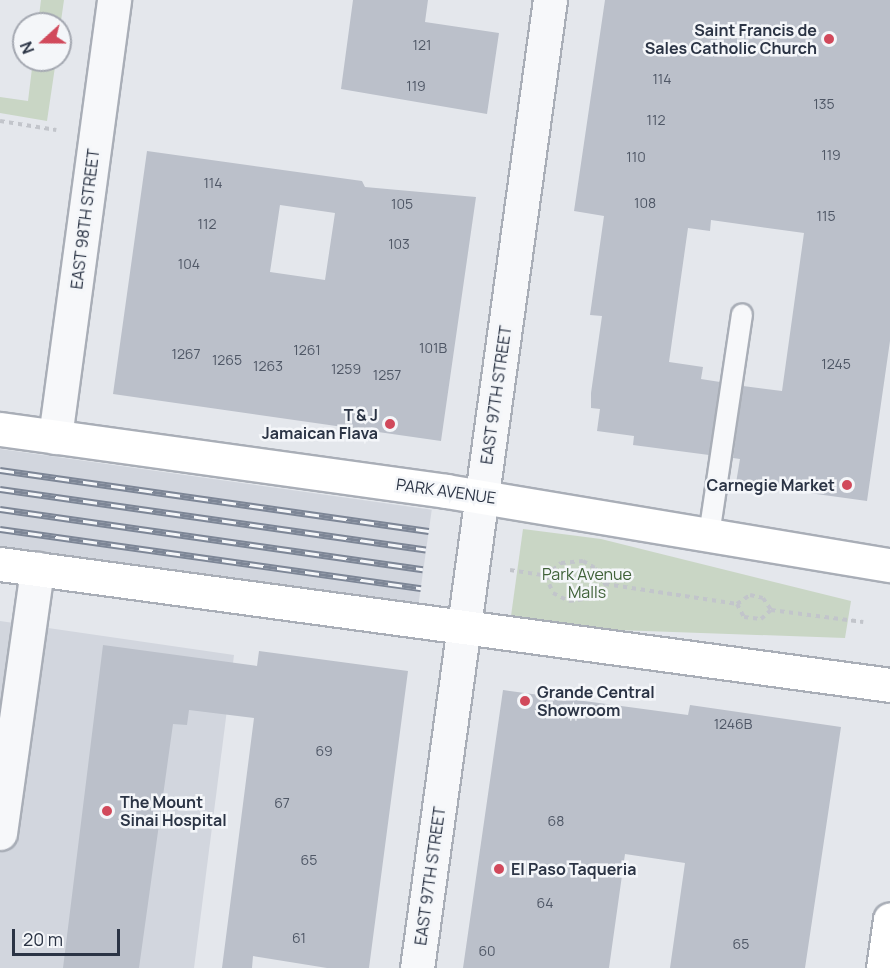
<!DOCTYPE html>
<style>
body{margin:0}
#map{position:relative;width:890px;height:968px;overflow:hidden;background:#e4e7ec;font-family:Manrope,sans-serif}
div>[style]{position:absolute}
.built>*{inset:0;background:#d2d6de;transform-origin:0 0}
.green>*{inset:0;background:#c9d6c5}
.building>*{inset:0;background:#bbc0ca}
.path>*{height:4px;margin-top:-2px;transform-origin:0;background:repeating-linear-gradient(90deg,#c2c5cb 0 4.5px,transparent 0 9px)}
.roads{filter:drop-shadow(2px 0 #a9aeb7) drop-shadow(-2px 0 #a9aeb7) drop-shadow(0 2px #a9aeb7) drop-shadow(0 -2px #a9aeb7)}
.lane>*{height:20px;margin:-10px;padding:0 10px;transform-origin:10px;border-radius:10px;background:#f7f8fa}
.street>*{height:33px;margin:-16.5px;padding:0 16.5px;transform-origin:16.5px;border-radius:16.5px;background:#f7f8fa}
.secondary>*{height:33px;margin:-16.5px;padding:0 16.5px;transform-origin:16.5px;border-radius:16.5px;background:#fff}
.primary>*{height:33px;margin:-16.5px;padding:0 16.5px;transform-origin:16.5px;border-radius:16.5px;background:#fff}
.rail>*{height:7px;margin-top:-3.5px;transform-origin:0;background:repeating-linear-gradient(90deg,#f4f6f9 0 14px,#7d8696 0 28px);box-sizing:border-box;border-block:2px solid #7d8696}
.dots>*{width:16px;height:16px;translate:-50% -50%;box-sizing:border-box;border:3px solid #f4f6f9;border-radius:50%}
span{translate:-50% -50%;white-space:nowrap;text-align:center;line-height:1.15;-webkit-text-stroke:5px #f4f6f9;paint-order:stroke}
.number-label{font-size:14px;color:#4f5766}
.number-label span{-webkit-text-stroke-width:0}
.poi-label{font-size:16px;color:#2b3445;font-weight:700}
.right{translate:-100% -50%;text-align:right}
.left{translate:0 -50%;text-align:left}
.street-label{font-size:16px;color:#2b3445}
.park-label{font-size:16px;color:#3f6138}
.north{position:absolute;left:12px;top:12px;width:60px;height:60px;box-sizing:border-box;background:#f4f6f9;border:2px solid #a4a8b1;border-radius:50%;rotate:249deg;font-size:16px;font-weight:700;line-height:24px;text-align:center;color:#2b3445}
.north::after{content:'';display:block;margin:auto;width:21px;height:27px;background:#d1495b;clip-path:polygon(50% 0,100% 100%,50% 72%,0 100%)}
.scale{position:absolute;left:12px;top:929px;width:108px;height:27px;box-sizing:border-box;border:3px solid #2b3445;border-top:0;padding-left:8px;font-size:18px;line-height:21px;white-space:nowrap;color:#2b3445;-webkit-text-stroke:4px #f4f6f9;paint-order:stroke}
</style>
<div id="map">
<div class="built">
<i style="left:0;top:449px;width:436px;height:101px;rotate:8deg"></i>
<i style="clip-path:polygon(0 621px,234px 655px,194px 968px,0 968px)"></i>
</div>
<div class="green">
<i style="clip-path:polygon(41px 0,64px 0,60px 28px,60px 24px,38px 24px)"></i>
<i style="clip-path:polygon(33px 60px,56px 60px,47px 121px,0 113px,0 97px,28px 101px)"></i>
<i style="clip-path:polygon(523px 529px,601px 539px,851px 601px,845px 638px,589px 629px,511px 616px)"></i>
</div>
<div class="building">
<i style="clip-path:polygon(353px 0,428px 0,425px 22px,499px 33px,487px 114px,341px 89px)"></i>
<i style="clip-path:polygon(605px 0,890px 0,890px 341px,867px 501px,736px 483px,740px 459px,733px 458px,743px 386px,782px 391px,804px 233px,711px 220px,710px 231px,688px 228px,669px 362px,703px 367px,701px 379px,720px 382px,709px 455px,633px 445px,634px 436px,597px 431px,600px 409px,591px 408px,591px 393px,602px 316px,590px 315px,604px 216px,574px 211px)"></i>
<i style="clip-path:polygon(evenodd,147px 151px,362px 181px,365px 187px,476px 197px,441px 441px,113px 394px,147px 151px,280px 205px,335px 213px,325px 280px,270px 272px,280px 205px)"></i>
<i style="clip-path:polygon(103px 645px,257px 666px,259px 651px,408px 671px,369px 968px,327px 968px,253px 956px,252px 968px,222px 968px,254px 718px,189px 710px,187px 725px,173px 724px,139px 968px,63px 968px)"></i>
<i style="clip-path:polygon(503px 690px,688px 715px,690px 705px,841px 727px,805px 968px,670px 968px,685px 863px,625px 854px,609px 968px,463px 968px)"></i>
</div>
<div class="path">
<i style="left:0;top:121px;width:57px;rotate:9.1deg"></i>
<i style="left:510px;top:570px;width:36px;rotate:9deg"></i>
<i style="left:546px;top:576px;width:20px;rotate:-41deg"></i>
<i style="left:561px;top:563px;width:22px;rotate:-5deg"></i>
<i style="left:583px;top:561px;width:14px;rotate:30deg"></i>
<i style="left:595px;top:568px;width:19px;rotate:58deg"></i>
<i style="left:605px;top:584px;width:134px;rotate:8.6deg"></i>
<i style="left:737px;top:604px;width:16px;rotate:-35deg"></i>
<i style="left:750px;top:595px;width:13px;rotate:13deg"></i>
<i style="left:763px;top:598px;width:14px;rotate:56deg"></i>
<i style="left:771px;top:610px;width:93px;rotate:7.4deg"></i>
<i style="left:546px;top:576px;width:18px;rotate:68deg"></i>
<i style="left:553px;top:593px;width:18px;rotate:27deg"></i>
<i style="left:569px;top:601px;width:22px;rotate:-8deg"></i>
<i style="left:591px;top:598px;width:20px;rotate:-45deg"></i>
<i style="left:737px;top:604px;width:15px;rotate:62deg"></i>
<i style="left:744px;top:617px;width:17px;rotate:7deg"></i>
<i style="left:761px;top:619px;width:13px;rotate:-42deg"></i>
</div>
<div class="roads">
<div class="lane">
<i style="left:709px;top:535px;width:223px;rotate:-81.5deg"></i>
</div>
<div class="street">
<i style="left:55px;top:437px;width:441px;rotate:-82.3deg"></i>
<i style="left:0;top:833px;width:267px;rotate:-82deg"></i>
<i style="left:417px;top:968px;width:977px;rotate:-82.18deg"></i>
</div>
<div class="secondary">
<i style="left:883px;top:968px;width:49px;rotate:-81.9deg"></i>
</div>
<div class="primary">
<i style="left:0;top:429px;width:450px;rotate:7.9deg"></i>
<i style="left:446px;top:491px;width:450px;rotate:9.5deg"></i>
<i style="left:0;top:564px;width:898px;rotate:7.74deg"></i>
</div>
</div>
<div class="rail">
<i style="left:0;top:470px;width:433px;rotate:8.1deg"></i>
<i style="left:0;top:489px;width:430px;rotate:8.1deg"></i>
<i style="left:0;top:509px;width:427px;rotate:8.1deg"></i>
<i style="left:0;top:529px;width:425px;rotate:8deg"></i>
</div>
<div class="dots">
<i style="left:829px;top:39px;background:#d1495b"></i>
<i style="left:390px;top:424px;background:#d1495b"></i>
<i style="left:847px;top:485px;background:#d1495b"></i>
<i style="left:525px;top:701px;background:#d1495b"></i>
<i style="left:107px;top:811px;background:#d1495b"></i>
<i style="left:499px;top:869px;background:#d1495b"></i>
</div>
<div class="number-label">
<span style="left:422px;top:45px">121</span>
<span style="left:662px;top:79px">114</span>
<span style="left:416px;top:86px">119</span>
<span style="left:824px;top:104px">135</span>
<span style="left:656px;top:120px">112</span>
<span style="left:831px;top:155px">119</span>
<span style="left:636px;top:157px">110</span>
<span style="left:213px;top:183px">114</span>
<span style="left:645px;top:203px">108</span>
<span style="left:402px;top:204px">105</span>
<span style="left:826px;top:216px">115</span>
<span style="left:207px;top:224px">112</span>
<span style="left:399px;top:244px">103</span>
<span style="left:189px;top:264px">104</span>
<span style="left:433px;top:348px">101B</span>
<span style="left:307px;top:350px">1261</span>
<span style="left:186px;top:354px">1267</span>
<span style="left:227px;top:360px">1265</span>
<span style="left:836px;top:364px">1245</span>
<span style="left:268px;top:366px">1263</span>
<span style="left:346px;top:369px">1259</span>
<span style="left:387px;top:375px">1257</span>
<span style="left:733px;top:724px">1246B</span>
<span style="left:324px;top:751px">69</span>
<span style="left:282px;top:803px">67</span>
<span style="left:556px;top:821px">68</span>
<span style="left:309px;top:860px">65</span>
<span style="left:545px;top:903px">64</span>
<span style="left:299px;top:938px">61</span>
<span style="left:741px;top:944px">65</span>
<span style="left:487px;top:951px">60</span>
</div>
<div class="poi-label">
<span class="right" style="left:817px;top:39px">Saint Francis de<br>Sales Catholic Church</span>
<span class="right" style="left:378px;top:424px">T &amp; J<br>Jamaican Flava</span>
<span class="right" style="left:835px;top:485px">Carnegie Market</span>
<span class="left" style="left:537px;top:701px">Grande Central<br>Showroom</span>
<span class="left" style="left:120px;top:811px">The Mount<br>Sinai Hospital</span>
<span class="left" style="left:511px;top:869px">El Paso Taqueria</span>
</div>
<div class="street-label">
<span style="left:85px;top:219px;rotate:-83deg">EAST 98TH STREET</span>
<span style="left:496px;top:395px;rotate:-82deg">EAST 97TH STREET</span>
<span style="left:446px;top:491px;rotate:8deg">PARK AVENUE</span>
<span style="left:430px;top:876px;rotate:-82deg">EAST 97TH STREET</span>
</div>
<div class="park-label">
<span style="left:587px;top:583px">Park Avenue<br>Malls</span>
</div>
<div class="north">N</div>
<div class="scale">20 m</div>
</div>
